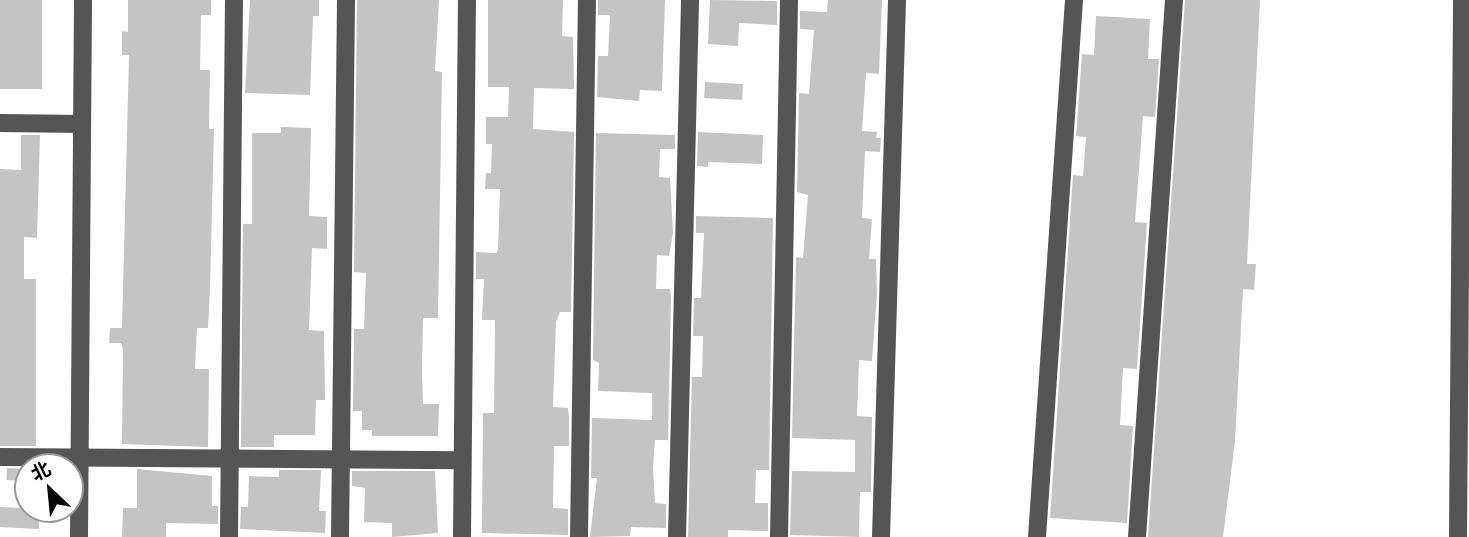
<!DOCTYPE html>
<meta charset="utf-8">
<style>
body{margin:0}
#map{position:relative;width:1469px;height:537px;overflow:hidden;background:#fff;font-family:"Public Sans","Noto Sans SC",sans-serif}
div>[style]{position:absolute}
.building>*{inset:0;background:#c4c4c4;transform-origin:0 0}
.minor>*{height:18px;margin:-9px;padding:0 9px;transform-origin:9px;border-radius:9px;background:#555}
span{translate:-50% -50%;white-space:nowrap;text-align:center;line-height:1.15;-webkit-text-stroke:5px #fff;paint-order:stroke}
.north{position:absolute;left:14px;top:453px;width:70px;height:70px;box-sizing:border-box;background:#fff;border:2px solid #999;border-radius:50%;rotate:334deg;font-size:19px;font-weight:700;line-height:28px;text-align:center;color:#000}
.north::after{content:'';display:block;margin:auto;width:24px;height:32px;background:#000;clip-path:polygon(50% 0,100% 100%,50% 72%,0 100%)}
</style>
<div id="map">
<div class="building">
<i style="left:0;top:0;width:42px;height:89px"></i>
<i style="clip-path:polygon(128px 0,211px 0,211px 15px,201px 15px,200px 70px,210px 70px,209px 129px,214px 129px,210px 289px,208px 328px,197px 328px,195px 369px,209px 369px,208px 447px,122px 444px,123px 350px,121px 343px,109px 343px,110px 328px,122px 328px,129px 55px,122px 55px,122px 31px,128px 32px)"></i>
<i style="clip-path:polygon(250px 0,319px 0,319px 16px,313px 16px,310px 95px,245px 93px)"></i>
<i style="clip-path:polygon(357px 0,439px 0,435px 71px,442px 72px,438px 318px,423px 318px,422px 371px,423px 404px,439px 404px,438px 436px,372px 436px,372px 430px,362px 430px,362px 411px,353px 411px,354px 329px,364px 329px,366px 273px,354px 272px)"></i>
<i style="clip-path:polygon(488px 0,563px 0,562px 36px,573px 37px,574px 89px,534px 88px,533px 129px,574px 132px,571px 312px,560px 312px,556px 322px,553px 407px,568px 408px,569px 417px,569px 446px,554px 446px,553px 508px,568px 509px,568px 535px,482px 533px,483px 413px,494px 413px,495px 320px,482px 320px,484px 279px,476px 279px,476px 252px,497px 253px,498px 249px,500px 189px,485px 189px,486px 173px,491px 173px,492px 144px,486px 144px,486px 117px,508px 117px,509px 87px,488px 87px)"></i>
<i style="clip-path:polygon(598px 0,665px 0,662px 91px,640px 90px,639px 101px,597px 97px,598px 56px,608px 56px,610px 15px,598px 15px)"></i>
<i style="clip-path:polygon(710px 0,777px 1px,777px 25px,739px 23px,738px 46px,708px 44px)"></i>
<i style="clip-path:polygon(828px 0,882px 0,879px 74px,866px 73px,862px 131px,877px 132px,876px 138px,881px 138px,880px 152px,865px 151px,862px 218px,872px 219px,869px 259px,876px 259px,877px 294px,872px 361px,859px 360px,857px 416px,872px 417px,871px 492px,860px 492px,859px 537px,790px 535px,792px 471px,855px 472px,855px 440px,792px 438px,796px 257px,803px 258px,808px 195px,797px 192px,799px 93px,809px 94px,814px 30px,800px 29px,800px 11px,827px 12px)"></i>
<i style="clip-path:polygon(1185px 0,1260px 0,1247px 264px,1256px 264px,1254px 290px,1243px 289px,1235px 441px,1223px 537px,1148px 537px)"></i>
<i style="clip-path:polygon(1096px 16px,1150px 19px,1148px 59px,1159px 59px,1155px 117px,1143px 116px,1135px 222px,1147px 223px,1137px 369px,1123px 368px,1120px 425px,1133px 426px,1127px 523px,1050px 518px,1073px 175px,1083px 176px,1086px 137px,1076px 136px,1082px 54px,1094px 55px)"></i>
<i style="left:705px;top:82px;width:38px;height:16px;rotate:3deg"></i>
<i style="clip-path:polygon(281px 127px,311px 128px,309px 216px,327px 217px,327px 249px,312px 248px,309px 330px,324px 331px,325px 400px,316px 400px,315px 435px,274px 435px,274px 447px,241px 447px,243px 224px,252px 224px,252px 133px,281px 133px)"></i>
<i style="clip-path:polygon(698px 132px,763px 135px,762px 164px,708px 162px,708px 167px,697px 166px)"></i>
<i style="clip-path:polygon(596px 133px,675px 135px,675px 149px,660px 149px,659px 177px,670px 178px,673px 232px,669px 256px,657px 255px,656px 289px,670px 289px,671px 297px,668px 440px,655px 440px,653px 468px,655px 503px,666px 504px,666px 528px,631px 527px,630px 536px,590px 537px,597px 478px,591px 478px,592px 418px,652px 420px,652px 393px,598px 391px,599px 363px,593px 360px)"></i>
<i style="clip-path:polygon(21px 135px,40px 135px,37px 238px,24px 237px,24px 279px,36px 279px,36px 446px,0 446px,0 169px,21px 170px)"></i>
<i style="clip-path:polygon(696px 216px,773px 218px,769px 470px,756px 470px,755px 503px,768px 503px,768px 531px,728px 530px,728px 537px,688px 537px,692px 377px,702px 377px,703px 336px,693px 336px,694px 298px,701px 298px,704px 233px,696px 233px)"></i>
<i style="left:7px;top:468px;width:21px;height:12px;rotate:3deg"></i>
<i style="clip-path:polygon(137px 469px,212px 476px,212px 506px,218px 506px,218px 524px,166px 523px,166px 537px,122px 537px,123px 508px,137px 508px)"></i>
<i style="clip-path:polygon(279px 470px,321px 470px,319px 511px,326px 511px,325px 533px,240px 529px,241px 507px,248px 507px,249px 476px,279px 477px)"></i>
<i style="clip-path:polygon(352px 471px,435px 471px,438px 533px,392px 537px,392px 523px,364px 522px,365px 488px,352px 486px)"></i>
<i style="left:0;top:507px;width:40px;height:20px;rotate:3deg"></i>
</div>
<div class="minor">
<i style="left:0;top:123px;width:82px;rotate:0.7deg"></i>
<i style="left:0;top:457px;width:462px;rotate:0.4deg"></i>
<i style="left:79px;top:537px;width:537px;rotate:-89.57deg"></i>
<i style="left:229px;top:537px;width:537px;rotate:-89.47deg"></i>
<i style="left:340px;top:537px;width:537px;rotate:-89.36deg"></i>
<i style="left:462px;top:537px;width:537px;rotate:-89.47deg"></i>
<i style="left:579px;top:537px;width:537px;rotate:-89.15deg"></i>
<i style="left:677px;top:537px;width:537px;rotate:-88.61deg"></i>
<i style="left:779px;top:537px;width:537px;rotate:-88.93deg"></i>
<i style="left:881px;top:537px;width:537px;rotate:-88.29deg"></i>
<i style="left:1037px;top:537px;width:538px;rotate:-86.06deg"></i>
<i style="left:1137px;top:537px;width:538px;rotate:-86.06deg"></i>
<i style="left:1458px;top:537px;width:537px;rotate:-89.57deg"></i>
</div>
<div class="north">北</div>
</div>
